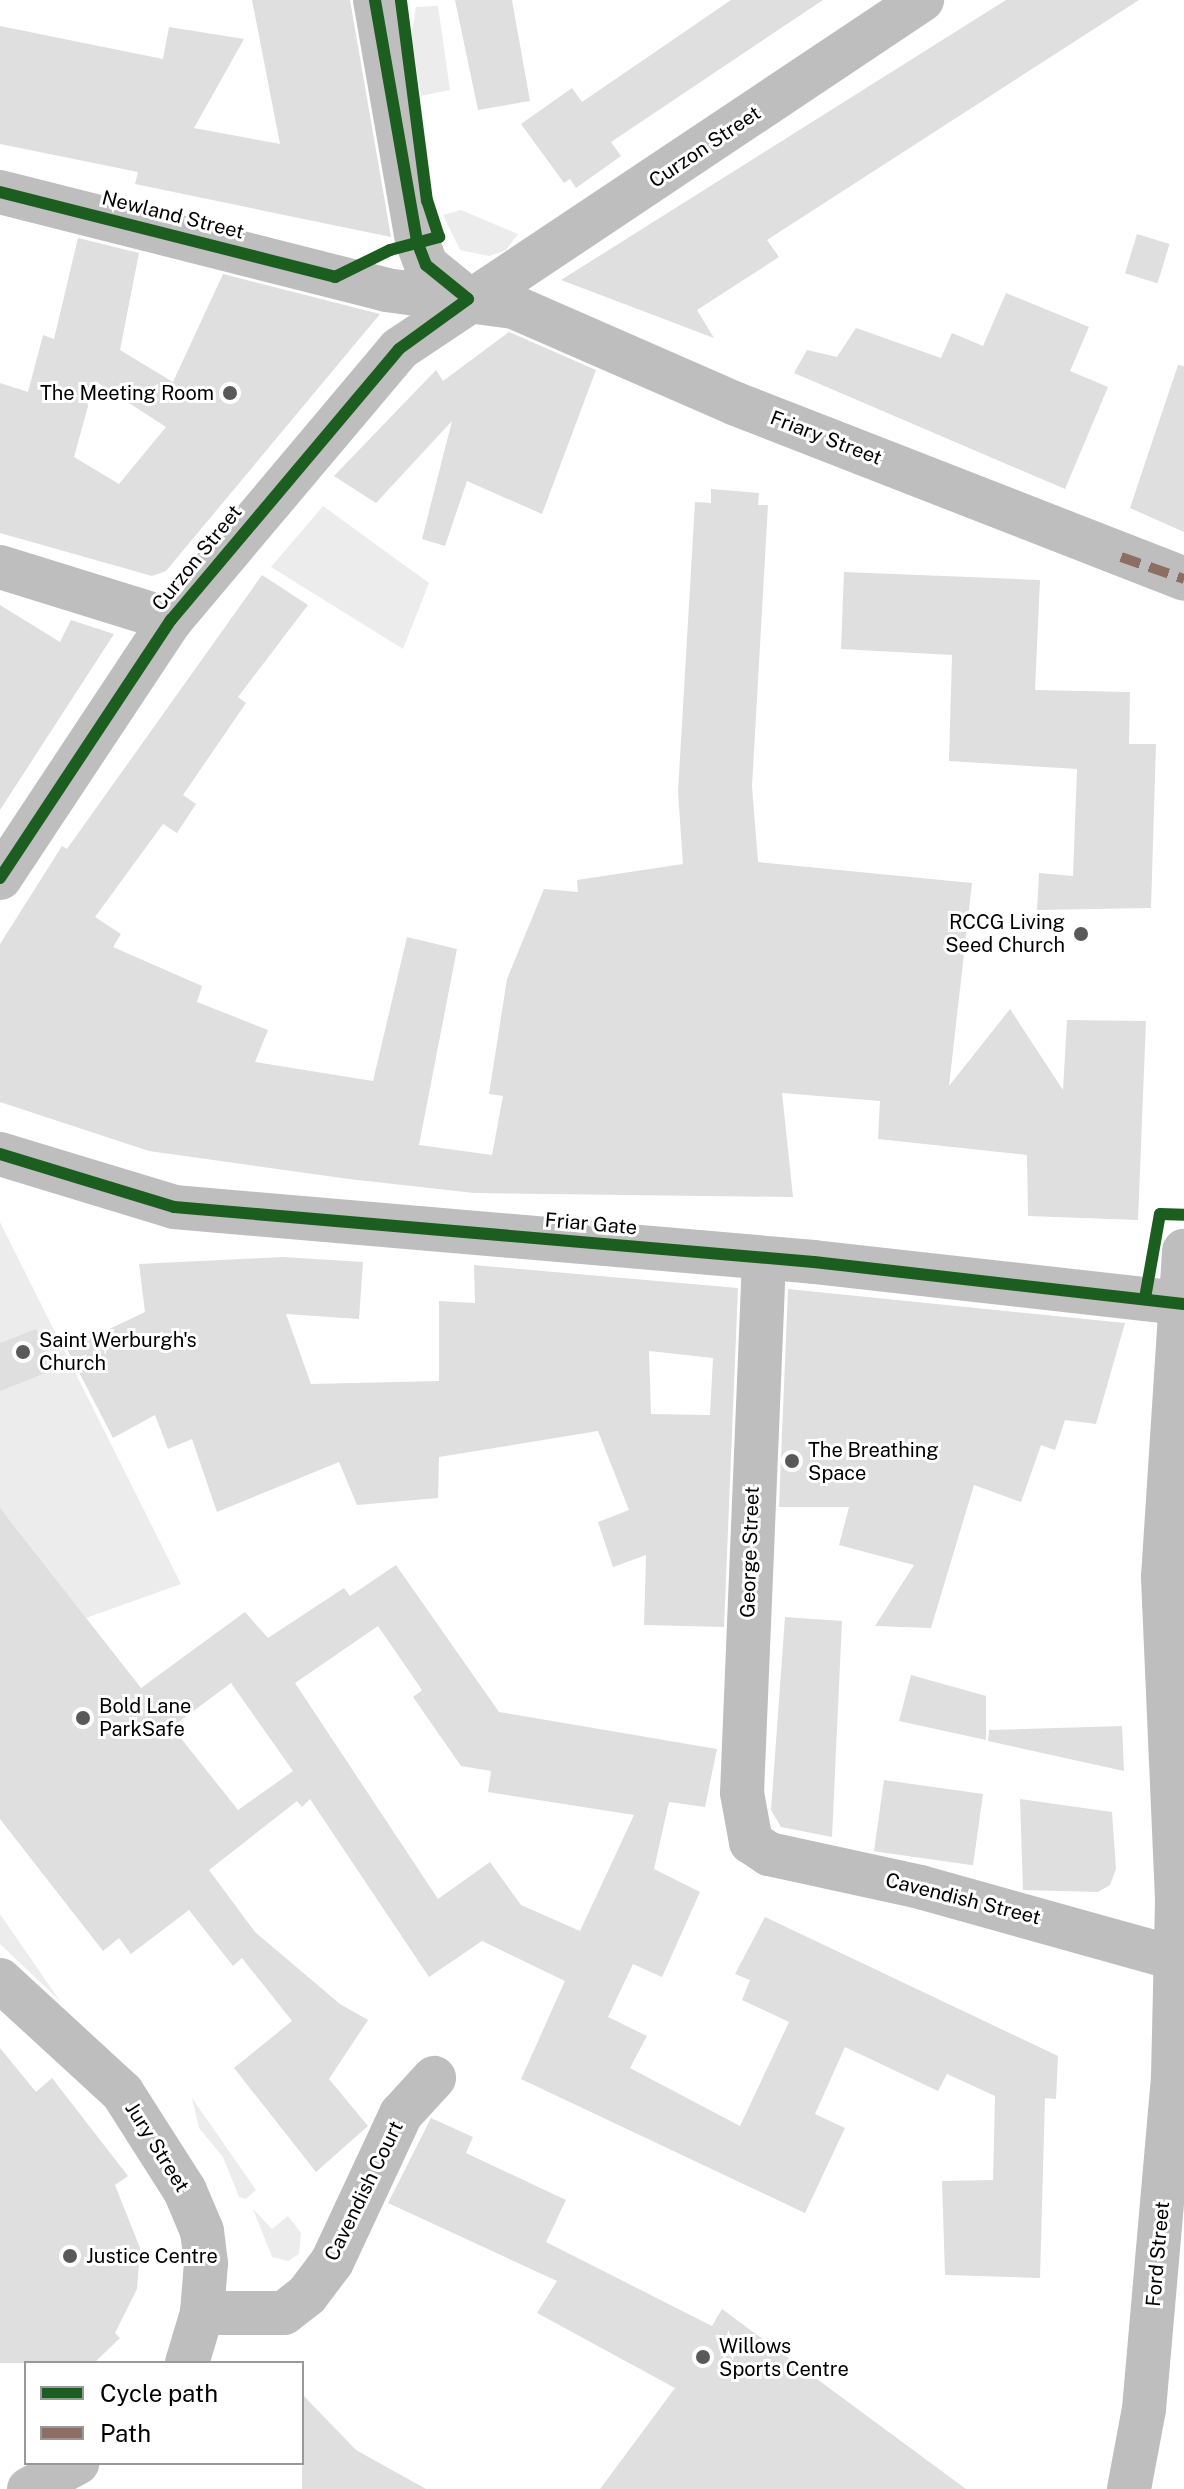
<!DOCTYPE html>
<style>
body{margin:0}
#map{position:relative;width:1184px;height:2489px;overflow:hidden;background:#fff;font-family:"Public Sans",sans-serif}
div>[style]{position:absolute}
.green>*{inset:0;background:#ececec}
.building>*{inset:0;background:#dfdfdf;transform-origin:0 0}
.minor>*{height:44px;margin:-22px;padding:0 22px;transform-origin:22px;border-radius:22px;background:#bebebe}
.major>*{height:44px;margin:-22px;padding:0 22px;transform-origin:22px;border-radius:22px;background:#bebebe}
.quiet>*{height:10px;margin-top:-5px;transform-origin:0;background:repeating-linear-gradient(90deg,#8d6e63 0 20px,transparent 0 30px)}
.cycleway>*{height:12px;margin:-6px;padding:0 6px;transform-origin:6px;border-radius:6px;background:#1b5e20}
.dots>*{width:22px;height:22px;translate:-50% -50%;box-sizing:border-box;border:4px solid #fff;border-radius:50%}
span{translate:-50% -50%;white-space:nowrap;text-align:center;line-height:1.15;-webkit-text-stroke:6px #fff;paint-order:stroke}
.street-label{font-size:20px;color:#000}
.poi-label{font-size:20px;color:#000}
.right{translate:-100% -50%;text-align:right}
.left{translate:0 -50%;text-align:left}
.legend{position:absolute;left:24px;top:2361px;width:280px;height:104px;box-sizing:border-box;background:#fff;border:2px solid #999;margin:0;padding:10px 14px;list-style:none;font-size:24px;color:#000}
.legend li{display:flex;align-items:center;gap:16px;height:40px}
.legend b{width:40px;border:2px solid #999}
</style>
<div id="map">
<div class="green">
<i style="clip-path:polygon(438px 6px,450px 90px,421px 96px,411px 37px,416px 7px)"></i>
<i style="clip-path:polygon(461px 210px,518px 234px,506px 250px,489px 256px,460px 250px,443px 215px)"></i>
<i style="clip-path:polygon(323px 506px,429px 583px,403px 649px,271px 567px)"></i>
<i style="clip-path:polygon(0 1222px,181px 1584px,86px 1618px,7px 1517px,0 1522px)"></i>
<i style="clip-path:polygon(0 1913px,0 1914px,60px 2001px,0 1944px)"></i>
<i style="clip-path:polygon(192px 2098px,256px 2190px,246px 2199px,239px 2197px,223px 2157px,199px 2128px)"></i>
<i style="clip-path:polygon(253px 2209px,272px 2229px,288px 2216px,301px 2233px,299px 2254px,288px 2261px,272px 2257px)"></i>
</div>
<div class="building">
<i style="clip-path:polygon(252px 0,350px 0,391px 237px,135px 184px,138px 172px,0 144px,0 26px,163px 59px,169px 27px,244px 39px,194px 128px,280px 144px)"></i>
<i style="clip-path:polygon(455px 0,512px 0,530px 101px,478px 110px)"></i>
<i style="clip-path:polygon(731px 0,823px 0,611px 142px,621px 156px,576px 188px,570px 179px,564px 183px,521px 124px,572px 88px,582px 102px)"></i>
<i style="clip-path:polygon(1006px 0,1139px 0,767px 240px,779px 257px,697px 310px,714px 338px,561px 280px)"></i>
<i style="left:1137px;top:234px;width:34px;height:41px;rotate:17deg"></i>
<i style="clip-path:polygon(evenodd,78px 238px,139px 253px,120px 350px,173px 382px,223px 274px,380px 314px,166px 571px,152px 576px,0 533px,0 383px,28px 392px,43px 335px,54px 339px,78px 238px,95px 381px,166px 427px,119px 484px,74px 457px,95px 381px)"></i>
<i style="clip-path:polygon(1006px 293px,1089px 327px,1070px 371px,1108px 387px,1065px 489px,794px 373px,807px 350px,837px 357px,856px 328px,941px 358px,952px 333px,983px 346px)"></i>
<i style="clip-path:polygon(509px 332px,596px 370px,542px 514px,467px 481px,445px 546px,422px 539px,452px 421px,376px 503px,334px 476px,436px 370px,443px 381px)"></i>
<i style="clip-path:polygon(1178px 365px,1184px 366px,1184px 532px,1130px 508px)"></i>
<i style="clip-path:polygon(711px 489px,759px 493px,758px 505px,768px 505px,752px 786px,758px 862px,972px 883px,949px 1086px,1010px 1009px,1063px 1090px,1067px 1020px,1146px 1021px,1138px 1220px,1028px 1216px,1027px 1155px,878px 1139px,880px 1101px,782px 1093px,793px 1197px,474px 1193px,349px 1179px,149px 1151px,0 1102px,0 944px,62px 846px,67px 849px,262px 575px,308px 605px,238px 697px,246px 703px,183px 795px,196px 804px,177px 833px,163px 824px,95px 917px,121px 934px,113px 947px,202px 986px,197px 1002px,268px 1030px,255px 1062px,373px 1081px,407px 937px,457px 949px,419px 1145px,492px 1155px,503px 1096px,489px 1094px,507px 979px,544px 889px,578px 892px,577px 880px,683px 864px,678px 792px,695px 502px,711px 503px)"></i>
<i style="clip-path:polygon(844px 572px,1040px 580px,1035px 690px,1130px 692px,1129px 744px,1156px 744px,1151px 908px,1037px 910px,1039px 873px,1073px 876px,1077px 769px,949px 761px,952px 655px,841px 649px)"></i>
<i style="clip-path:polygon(0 605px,60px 642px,71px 620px,114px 634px,0 810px)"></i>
<i style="clip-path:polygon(evenodd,283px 1257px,363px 1262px,359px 1319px,286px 1314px,311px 1384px,439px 1381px,439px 1301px,475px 1303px,474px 1265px,738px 1288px,724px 1627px,644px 1625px,646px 1555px,613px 1567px,598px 1522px,629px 1510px,598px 1431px,439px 1457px,438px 1498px,357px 1505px,339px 1462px,217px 1512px,192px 1439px,168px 1449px,155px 1415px,113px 1438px,67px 1349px,145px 1312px,139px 1264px,283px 1257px,649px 1351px,713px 1358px,710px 1415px,651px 1414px,649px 1351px)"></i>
<i style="clip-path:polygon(788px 1289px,1125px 1323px,1096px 1424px,1065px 1420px,1055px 1450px,1041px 1445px,1021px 1502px,974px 1485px,931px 1628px,875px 1626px,914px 1565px,839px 1545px,849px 1507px,779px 1507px)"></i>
<i style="clip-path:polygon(36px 1329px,53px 1370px,0 1391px,0 1343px)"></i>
<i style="clip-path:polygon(evenodd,0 1508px,141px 1688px,245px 1612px,268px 1638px,344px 1588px,350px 1596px,396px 1565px,499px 1712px,717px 1749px,705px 1807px,669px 1802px,654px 1869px,700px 1892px,662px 1977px,633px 1964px,608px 2017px,647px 2036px,630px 2068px,740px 2126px,789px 2022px,742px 2000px,750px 1980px,735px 1974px,765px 1917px,1058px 2056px,1056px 2099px,1045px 2098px,1040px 2278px,945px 2275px,942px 2181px,993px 2180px,995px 2096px,947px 2074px,938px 2091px,845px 2047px,815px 2114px,845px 2128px,805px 2213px,521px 2079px,565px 1981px,482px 1941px,429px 1977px,310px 1799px,302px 1807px,297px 1801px,209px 1870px,255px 1932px,340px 2004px,368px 2020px,329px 2079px,368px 2126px,316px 2172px,234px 2068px,292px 2021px,242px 1958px,233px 1966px,189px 1910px,131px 1954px,119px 1938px,103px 1951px,0 1819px,0 1508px,378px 1626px,422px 1690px,413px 1697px,461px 1766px,491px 1771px,488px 1792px,634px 1815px,580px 1931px,521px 1905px,490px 1862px,438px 1899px,295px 1683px,378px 1626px,0 1508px,231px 1683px,293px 1771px,238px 1810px,172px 1727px,231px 1683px)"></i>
<i style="clip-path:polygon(785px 1617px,842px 1621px,832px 1837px,781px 1827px,771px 1810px)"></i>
<i style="clip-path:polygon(911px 1675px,986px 1696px,986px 1740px,899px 1721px)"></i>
<i style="clip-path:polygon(1122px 1726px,1124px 1771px,988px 1741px,989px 1730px)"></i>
<i style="left:884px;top:1780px;width:100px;height:72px;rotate:8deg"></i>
<i style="clip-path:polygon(1020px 1799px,1112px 1812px,1116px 1869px,1110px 1885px,1098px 1892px,1023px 1890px)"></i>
<i style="clip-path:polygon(0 2048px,36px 2092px,52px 2078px,128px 2176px,115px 2185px,140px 2248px,137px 2289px,115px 2333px,120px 2338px,94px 2363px,0 2363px)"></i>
<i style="clip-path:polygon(431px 2118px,473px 2137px,466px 2153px,566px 2200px,546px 2242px,712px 2326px,722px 2309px,966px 2489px,600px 2489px,675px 2388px,537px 2313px,557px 2281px,388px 2203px)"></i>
<i style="clip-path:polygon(302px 2394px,356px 2450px,426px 2489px,302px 2489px)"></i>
</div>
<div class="minor">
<i style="left:375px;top:0;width:245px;rotate:80.1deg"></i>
<i style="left:417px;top:241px;width:26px;rotate:69deg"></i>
<i style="left:426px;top:265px;width:54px;rotate:39deg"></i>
<i style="left:0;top:192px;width:398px;rotate:14.2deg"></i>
<i style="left:386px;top:290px;width:129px;rotate:7.6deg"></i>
<i style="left:514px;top:307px;width:242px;rotate:23.6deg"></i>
<i style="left:736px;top:404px;width:481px;rotate:21.3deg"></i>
<i style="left:0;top:567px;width:179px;rotate:17.2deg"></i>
<i style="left:0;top:878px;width:310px;rotate:-56.5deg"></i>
<i style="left:171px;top:620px;width:354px;rotate:-49.9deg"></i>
<i style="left:399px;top:349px;width:629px;rotate:-33.72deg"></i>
<i style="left:0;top:1154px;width:182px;rotate:16.9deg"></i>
<i style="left:174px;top:1207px;width:642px;rotate:4.91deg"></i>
<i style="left:814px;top:1262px;width:369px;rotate:6.4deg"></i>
<i style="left:764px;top:1260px;width:533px;rotate:92.36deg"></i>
<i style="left:742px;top:1793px;width:50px;rotate:79.6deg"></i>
<i style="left:751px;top:1842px;width:22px;rotate:34deg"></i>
<i style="left:769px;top:1854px;width:155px;rotate:12.3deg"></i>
<i style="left:920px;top:1887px;width:265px;rotate:15.6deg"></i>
<i style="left:0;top:1980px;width:166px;rotate:42.6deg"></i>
<i style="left:122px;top:2092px;width:117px;rotate:57.5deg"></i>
<i style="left:185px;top:2191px;width:43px;rotate:67deg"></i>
<i style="left:202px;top:2231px;width:32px;rotate:83deg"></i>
<i style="left:206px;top:2263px;width:50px;rotate:94.6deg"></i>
<i style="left:202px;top:2313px;width:52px;rotate:106.7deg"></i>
<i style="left:202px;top:2313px;width:82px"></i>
<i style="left:284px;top:2313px;width:29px;rotate:-38deg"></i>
<i style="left:307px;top:2295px;width:41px;rotate:-52.9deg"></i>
<i style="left:332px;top:2262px;width:163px;rotate:-65deg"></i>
<i style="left:401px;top:2114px;width:49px;rotate:-47.5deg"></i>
<i style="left:29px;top:2489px;width:55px;rotate:-28.4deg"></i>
</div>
<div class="major">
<i style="left:1129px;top:2489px;width:81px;rotate:-79.4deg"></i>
<i style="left:1144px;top:2409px;width:333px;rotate:-85deg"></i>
<i style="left:1173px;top:2077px;width:178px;rotate:-88.7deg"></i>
<i style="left:1177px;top:1899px;width:322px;rotate:-92.5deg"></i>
<i style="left:1163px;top:1577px;width:327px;rotate:-86.3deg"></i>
</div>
<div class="quiet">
<i style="left:1121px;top:557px;width:67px;rotate:19.2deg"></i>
</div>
<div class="cycleway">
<i style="left:0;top:192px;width:346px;rotate:14.2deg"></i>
<i style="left:335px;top:277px;width:61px;rotate:-26.1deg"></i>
<i style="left:390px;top:250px;width:51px;rotate:-14.9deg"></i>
<i style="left:439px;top:237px;width:38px;rotate:-108deg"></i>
<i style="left:427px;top:201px;width:203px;rotate:-97.4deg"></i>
<i style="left:0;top:878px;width:310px;rotate:-56.5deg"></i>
<i style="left:171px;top:620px;width:354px;rotate:-49.9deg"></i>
<i style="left:399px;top:349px;width:85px;rotate:-35.9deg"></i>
<i style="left:468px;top:299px;width:54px;rotate:-141deg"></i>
<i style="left:426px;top:265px;width:26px;rotate:-111deg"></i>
<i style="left:417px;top:241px;width:245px;rotate:-99.9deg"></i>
<i style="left:0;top:1154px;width:182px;rotate:16.9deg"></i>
<i style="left:174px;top:1207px;width:642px;rotate:4.91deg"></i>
<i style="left:814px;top:1262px;width:372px;rotate:6.5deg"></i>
<i style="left:1145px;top:1298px;width:85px;rotate:-79.9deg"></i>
<i style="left:1160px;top:1214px;width:24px;rotate:2deg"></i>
</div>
<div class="dots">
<i style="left:230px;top:393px;background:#595959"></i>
<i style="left:1081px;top:934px;background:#595959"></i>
<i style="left:23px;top:1352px;background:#595959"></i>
<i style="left:792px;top:1461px;background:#595959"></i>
<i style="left:83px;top:1718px;background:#595959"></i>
<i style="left:70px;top:2256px;background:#595959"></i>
<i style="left:703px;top:2357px;background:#595959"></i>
</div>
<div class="street-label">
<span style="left:705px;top:147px;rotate:-34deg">Curzon Street</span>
<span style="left:173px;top:215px;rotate:14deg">Newland Street</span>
<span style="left:826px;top:438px;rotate:21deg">Friary Street</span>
<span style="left:197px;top:558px;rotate:-51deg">Curzon Street</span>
<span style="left:591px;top:1224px;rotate:5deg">Friar Gate</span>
<span style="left:750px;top:1552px;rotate:-88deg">George Street</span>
<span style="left:963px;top:1899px;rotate:14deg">Cavendish Street</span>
<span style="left:157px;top:2147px;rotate:58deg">Jury Street</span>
<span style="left:364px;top:2191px;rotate:-64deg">Cavendish Court</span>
<span style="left:1158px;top:2254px;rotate:-85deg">Ford Street</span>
</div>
<div class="poi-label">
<span class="right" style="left:214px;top:393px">The Meeting Room</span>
<span class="right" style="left:1065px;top:934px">RCCG Living<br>Seed Church</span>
<span class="left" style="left:39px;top:1352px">Saint Werburgh's<br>Church</span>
<span class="left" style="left:808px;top:1462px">The Breathing<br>Space</span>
<span class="left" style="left:99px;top:1718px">Bold Lane<br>ParkSafe</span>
<span class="left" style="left:86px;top:2256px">Justice Centre</span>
<span class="left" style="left:719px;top:2358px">Willows<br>Sports Centre</span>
</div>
<ul class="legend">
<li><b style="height:10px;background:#1b5e20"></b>Cycle path</li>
<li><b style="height:10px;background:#8d6e63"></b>Path</li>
</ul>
</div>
